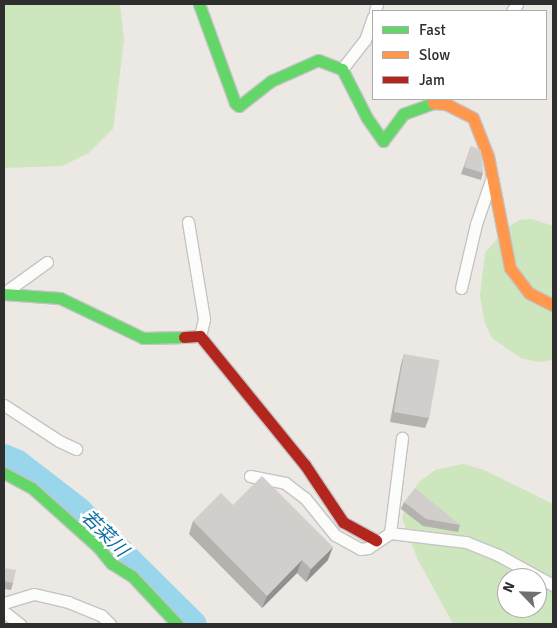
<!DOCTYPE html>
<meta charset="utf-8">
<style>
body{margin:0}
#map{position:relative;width:557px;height:628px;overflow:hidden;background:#ece8e4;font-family:Signika,"Noto Sans JP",sans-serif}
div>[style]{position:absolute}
.green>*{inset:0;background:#cee6be}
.river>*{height:24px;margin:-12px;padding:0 12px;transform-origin:12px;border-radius:12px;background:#99d6ec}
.roads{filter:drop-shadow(1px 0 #c5c4c5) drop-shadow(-1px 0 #c5c4c5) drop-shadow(0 1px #c5c4c5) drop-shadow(0 -1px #c5c4c5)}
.street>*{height:11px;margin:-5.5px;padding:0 5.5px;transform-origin:5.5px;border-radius:5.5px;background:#fcfcfb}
.fast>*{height:11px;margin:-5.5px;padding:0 5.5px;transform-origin:5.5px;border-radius:5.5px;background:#63d668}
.slow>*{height:11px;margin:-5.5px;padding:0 5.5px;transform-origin:5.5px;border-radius:5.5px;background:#ff974d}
.jam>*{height:11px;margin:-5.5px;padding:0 5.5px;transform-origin:5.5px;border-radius:5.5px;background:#b3261e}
.wall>*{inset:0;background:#b4b1af}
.shaded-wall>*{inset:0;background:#92908e}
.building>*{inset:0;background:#d1cecb;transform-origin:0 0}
span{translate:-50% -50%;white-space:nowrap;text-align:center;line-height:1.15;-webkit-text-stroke:5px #fff;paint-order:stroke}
.water-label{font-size:19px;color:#0d6fa3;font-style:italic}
.frame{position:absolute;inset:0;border:5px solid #2e2e2e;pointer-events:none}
.legend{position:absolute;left:372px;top:10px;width:175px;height:90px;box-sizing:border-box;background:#fff;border:1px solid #ababab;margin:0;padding:6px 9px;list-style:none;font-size:15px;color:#2e2e2e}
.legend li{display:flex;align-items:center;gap:10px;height:25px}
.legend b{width:25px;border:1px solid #ababab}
.north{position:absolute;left:497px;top:568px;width:50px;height:50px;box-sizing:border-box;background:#fff;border:1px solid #ababab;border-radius:50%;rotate:294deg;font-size:14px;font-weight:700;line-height:20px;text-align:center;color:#2e2e2e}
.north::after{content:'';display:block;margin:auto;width:18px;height:22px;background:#706f6e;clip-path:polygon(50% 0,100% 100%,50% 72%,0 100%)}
</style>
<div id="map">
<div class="green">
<i style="clip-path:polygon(4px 4px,120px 4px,124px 40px,113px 129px,89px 153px,62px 166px,4px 168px)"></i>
<i style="clip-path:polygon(532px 219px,553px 226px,553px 360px,538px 362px,521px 358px,492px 338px,485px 324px,480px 296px,485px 253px,506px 228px,520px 220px)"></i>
<i style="clip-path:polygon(evenodd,463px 464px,484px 470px,553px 504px,553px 624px,453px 624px,417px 558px,402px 518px,408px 499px,419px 482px,435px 470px,463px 464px,507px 578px,537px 578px,537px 608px,507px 608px,507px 578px)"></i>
</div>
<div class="river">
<i style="left:4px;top:456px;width:15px;rotate:23deg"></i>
<i style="left:18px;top:462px;width:77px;rotate:37.6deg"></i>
<i style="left:79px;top:509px;width:163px;rotate:44.8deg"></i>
</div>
<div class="roads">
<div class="street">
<i style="left:375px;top:11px;width:7px;rotate:-74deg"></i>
<i style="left:512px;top:11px;width:9px;rotate:-54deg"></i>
<i style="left:342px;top:69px;width:37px;rotate:-52deg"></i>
<i style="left:365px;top:40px;width:24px;rotate:-71deg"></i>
<i style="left:188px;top:222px;width:98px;rotate:80.6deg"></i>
<i style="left:204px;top:319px;width:17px;rotate:103deg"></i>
<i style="left:461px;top:288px;width:66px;rotate:-76.8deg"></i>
<i style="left:476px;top:224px;width:50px;rotate:-71.2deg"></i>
<i style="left:4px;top:293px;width:53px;rotate:-35.8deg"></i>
<i style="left:4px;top:405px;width:66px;rotate:33.2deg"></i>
<i style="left:59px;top:441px;width:19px;rotate:25deg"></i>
<i style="left:250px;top:476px;width:36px;rotate:11deg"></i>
<i style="left:285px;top:483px;width:25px;rotate:37deg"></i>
<i style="left:305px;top:498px;width:48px;rotate:51deg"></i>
<i style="left:335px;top:535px;width:29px;rotate:29deg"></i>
<i style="left:360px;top:549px;width:8px;rotate:-7deg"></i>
<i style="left:368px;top:548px;width:27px;rotate:-34deg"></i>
<i style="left:390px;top:533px;width:77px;rotate:6.8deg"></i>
<i style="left:466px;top:542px;width:37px;rotate:22deg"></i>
<i style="left:500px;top:556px;width:60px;rotate:28.7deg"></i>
<i style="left:390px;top:533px;width:96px;rotate:-82.8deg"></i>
<i style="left:4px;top:603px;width:31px;rotate:-17deg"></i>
<i style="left:34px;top:594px;width:35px;rotate:13deg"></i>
<i style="left:68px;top:602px;width:35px;rotate:22deg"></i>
<i style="left:101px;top:615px;width:13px;rotate:45deg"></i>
<i style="left:4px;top:612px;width:20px;rotate:37deg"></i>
</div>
<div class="fast">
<i style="left:199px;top:4px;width:105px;rotate:70deg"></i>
<i style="left:235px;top:103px;width:5px;rotate:37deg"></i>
<i style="left:239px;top:106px;width:41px;rotate:-38deg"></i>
<i style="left:271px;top:81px;width:51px;rotate:-24.1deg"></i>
<i style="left:318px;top:60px;width:26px;rotate:21deg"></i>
<i style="left:342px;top:69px;width:55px;rotate:63deg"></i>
<i style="left:367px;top:118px;width:28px;rotate:55deg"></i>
<i style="left:383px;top:141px;width:34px;rotate:-53deg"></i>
<i style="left:403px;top:114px;width:32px;rotate:-20deg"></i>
<i style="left:4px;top:294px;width:56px;rotate:4.1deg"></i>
<i style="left:60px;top:298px;width:92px;rotate:25.7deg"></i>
<i style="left:143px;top:338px;width:41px;rotate:-1.4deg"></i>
<i style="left:4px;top:473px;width:32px;rotate:28deg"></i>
<i style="left:32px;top:488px;width:89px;rotate:41.8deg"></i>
<i style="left:98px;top:547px;width:21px;rotate:51deg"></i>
<i style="left:111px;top:563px;width:25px;rotate:32deg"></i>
<i style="left:132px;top:576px;width:66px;rotate:46.8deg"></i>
</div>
<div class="slow">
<i style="left:433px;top:103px;width:13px;rotate:4deg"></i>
<i style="left:446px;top:104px;width:30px;rotate:27deg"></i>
<i style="left:473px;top:118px;width:41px;rotate:68.5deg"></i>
<i style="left:488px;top:156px;width:114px;rotate:78.9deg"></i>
<i style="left:510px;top:268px;width:31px;rotate:53deg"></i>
<i style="left:529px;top:293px;width:27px;rotate:27deg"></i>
</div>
<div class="jam">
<i style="left:184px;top:337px;width:16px;rotate:-4deg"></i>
<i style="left:200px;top:336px;width:166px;rotate:50.9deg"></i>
<i style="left:305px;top:465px;width:69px;rotate:56.3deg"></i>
<i style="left:343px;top:522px;width:38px;rotate:29deg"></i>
</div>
</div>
<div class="wall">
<i style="clip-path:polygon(471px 146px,483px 173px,481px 180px,461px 174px)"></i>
<i style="clip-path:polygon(404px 354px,429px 418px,425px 428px,390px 422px,401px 364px)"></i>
<i style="clip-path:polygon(404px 502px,460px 525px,458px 532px,423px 526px,401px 509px)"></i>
<i style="clip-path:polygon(233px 505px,328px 560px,306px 582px,297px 573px,262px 608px,189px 534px,193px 521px)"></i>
<i style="clip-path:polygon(4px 568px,13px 583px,11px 590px,4px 589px)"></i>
</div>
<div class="shaded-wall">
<i style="clip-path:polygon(333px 547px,328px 560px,306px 582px,311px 569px)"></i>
<i style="clip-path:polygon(302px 560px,297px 573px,262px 608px,267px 596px)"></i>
</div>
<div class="building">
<i style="clip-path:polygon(471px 146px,481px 150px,483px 173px,464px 167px)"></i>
<i style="left:404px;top:354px;width:36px;height:59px;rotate:10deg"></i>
<i style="clip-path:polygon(262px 476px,333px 547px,311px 569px,302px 560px,267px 596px,193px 521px,221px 493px,233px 505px)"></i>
<i style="clip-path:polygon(415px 488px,460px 525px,426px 519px,404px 502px)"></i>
<i style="clip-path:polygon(4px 568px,16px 570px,13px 583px,4px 581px)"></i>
</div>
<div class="water-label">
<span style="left:104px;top:534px;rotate:45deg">若菜川</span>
</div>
<div class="frame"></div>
<ul class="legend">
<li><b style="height:6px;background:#63d668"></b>Fast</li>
<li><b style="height:6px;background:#ff974d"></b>Slow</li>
<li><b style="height:6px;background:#b3261e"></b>Jam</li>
</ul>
<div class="north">N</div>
</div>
